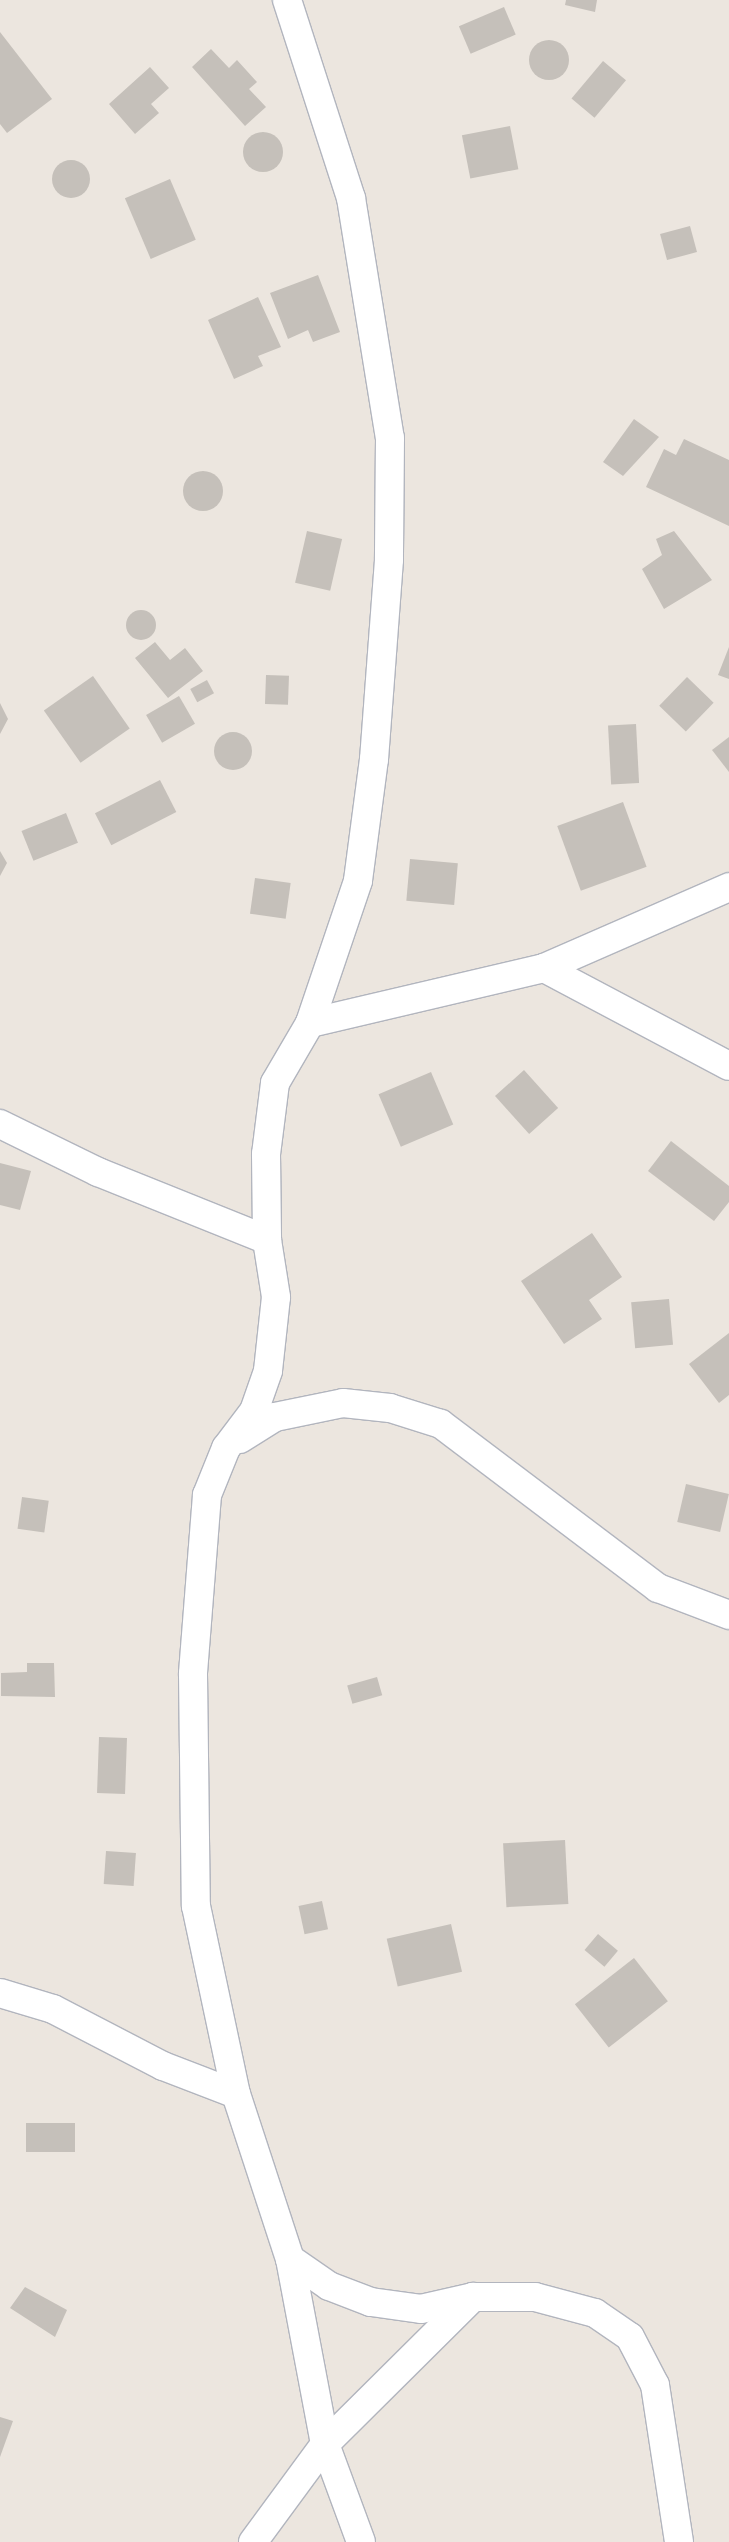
<!DOCTYPE html>
<style>
body{margin:0}
#map{position:relative;width:729px;height:2542px;overflow:hidden;background:#ece6df;font-family:"IBM Plex Sans",sans-serif}
div>[style]{position:absolute}
.building>*{inset:0;background:#c5c0ba;transform-origin:0 0}
.round{border-radius:50%}
.roads{filter:drop-shadow(1px 0 #b2b5be) drop-shadow(-1px 0 #b2b5be) drop-shadow(0 1px #b2b5be) drop-shadow(0 -1px #b2b5be)}
.minor>*{height:28px;margin:-14px;padding:0 14px;transform-origin:14px;border-radius:14px;background:#fff}
span{translate:-50% -50%;white-space:nowrap;text-align:center;line-height:1.15;-webkit-text-stroke:4px #fff;paint-order:stroke}
</style>
<div id="map">
<div class="building">
<i style="clip-path:polygon(566px 0,597px 0,595px 12px,565px 5px)"></i>
<i style="left:504px;top:7px;width:30px;height:49px;rotate:67deg"></i>
<i style="clip-path:polygon(0 32px,52px 99px,7px 133px,0 124px)"></i>
<i class="round" style="left:529px;top:40px;width:40px;height:40px"></i>
<i style="clip-path:polygon(211px 49px,229px 68px,237px 60px,257px 82px,249px 89px,266px 107px,245px 126px,192px 67px)"></i>
<i style="left:603px;top:61px;width:30px;height:49px;rotate:40deg"></i>
<i style="clip-path:polygon(150px 67px,169px 88px,151px 104px,159px 113px,135px 134px,109px 104px)"></i>
<i style="left:510px;top:126px;width:44px;height:49px;rotate:79deg"></i>
<i class="round" style="left:243px;top:132px;width:40px;height:40px"></i>
<i class="round" style="left:52px;top:160px;width:38px;height:38px"></i>
<i style="left:170px;top:179px;width:66px;height:49px;rotate:67deg"></i>
<i style="left:690px;top:226px;width:27px;height:31px;rotate:75deg"></i>
<i style="clip-path:polygon(318px 275px,340px 332px,313px 342px,308px 330px,288px 339px,270px 293px)"></i>
<i style="clip-path:polygon(258px 297px,281px 347px,258px 356px,263px 366px,234px 379px,208px 320px)"></i>
<i style="clip-path:polygon(634px 419px,659px 437px,623px 476px,603px 462px)"></i>
<i style="clip-path:polygon(684px 439px,729px 460px,729px 526px,646px 487px,664px 449px,676px 455px)"></i>
<i class="round" style="left:183px;top:471px;width:40px;height:40px"></i>
<i style="left:307px;top:531px;width:36px;height:53px;rotate:13deg"></i>
<i style="clip-path:polygon(674px 531px,712px 580px,664px 609px,642px 569px,662px 555px,656px 539px)"></i>
<i class="round" style="left:126px;top:610px;width:30px;height:30px"></i>
<i style="clip-path:polygon(155px 642px,170px 660px,185px 648px,203px 671px,168px 698px,135px 658px)"></i>
<i style="clip-path:polygon(729px 647px,729px 679px,718px 675px)"></i>
<i style="left:266px;top:675px;width:23px;height:29px;rotate:2deg"></i>
<i style="left:93px;top:676px;width:64px;height:60px;rotate:55deg"></i>
<i style="left:687px;top:677px;width:37px;height:40px;rotate:44deg"></i>
<i style="left:207px;top:680px;width:15px;height:19px;rotate:62deg"></i>
<i style="left:179px;top:696px;width:32px;height:38px;rotate:60deg"></i>
<i style="clip-path:polygon(0 703px,8px 719px,0 734px)"></i>
<i style="left:636px;top:724px;width:59px;height:28px;rotate:87deg"></i>
<i class="round" style="left:214px;top:732px;width:38px;height:38px"></i>
<i style="clip-path:polygon(729px 737px,729px 772px,712px 750px)"></i>
<i style="left:160px;top:780px;width:36px;height:73px;rotate:63deg"></i>
<i style="left:623px;top:802px;width:69px;height:70px;rotate:70deg"></i>
<i style="left:66px;top:813px;width:32px;height:48px;rotate:68deg"></i>
<i style="clip-path:polygon(0 851px,7px 863px,0 876px)"></i>
<i style="left:410px;top:859px;width:48px;height:42px;rotate:5deg"></i>
<i style="left:255px;top:878px;width:36px;height:36px;rotate:8deg"></i>
<i style="left:524px;top:1070px;width:51px;height:39px;rotate:48deg"></i>
<i style="left:431px;top:1072px;width:57px;height:57px;rotate:67deg"></i>
<i style="clip-path:polygon(671px 1141px,729px 1186px,729px 1202px,714px 1221px,648px 1171px)"></i>
<i style="clip-path:polygon(0 1163px,31px 1171px,20px 1210px,0 1205px)"></i>
<i style="clip-path:polygon(592px 1233px,622px 1277px,589px 1300px,602px 1319px,564px 1344px,521px 1281px)"></i>
<i style="left:669px;top:1299px;width:46px;height:38px;rotate:85deg"></i>
<i style="clip-path:polygon(729px 1333px,729px 1395px,719px 1403px,689px 1364px)"></i>
<i style="left:686px;top:1484px;width:44px;height:39px;rotate:13deg"></i>
<i style="left:22px;top:1497px;width:27px;height:32px;rotate:8deg"></i>
<i style="clip-path:polygon(27px 1663px,54px 1663px,55px 1697px,1px 1696px,1px 1673px,27px 1672px)"></i>
<i style="left:377px;top:1677px;width:19px;height:31px;rotate:74deg"></i>
<i style="left:99px;top:1737px;width:28px;height:56px;rotate:2deg"></i>
<i style="left:565px;top:1840px;width:64px;height:62px;rotate:87deg"></i>
<i style="left:106px;top:1851px;width:30px;height:33px;rotate:4deg"></i>
<i style="left:322px;top:1901px;width:29px;height:24px;rotate:78deg"></i>
<i style="left:451px;top:1924px;width:49px;height:66px;rotate:77deg"></i>
<i style="left:598px;top:1934px;width:26px;height:21px;rotate:40deg"></i>
<i style="left:634px;top:1958px;width:55px;height:75px;rotate:52deg"></i>
<i style="left:26px;top:2123px;width:49px;height:29px"></i>
<i style="clip-path:polygon(25px 2287px,67px 2310px,55px 2337px,10px 2308px)"></i>
<i style="clip-path:polygon(0 2417px,13px 2421px,0 2457px)"></i>
</div>
<div class="roads">
<div class="minor">
<i style="left:287px;top:0;width:208px;rotate:72.1deg"></i>
<i style="left:351px;top:198px;width:243px;rotate:80.8deg"></i>
<i style="left:390px;top:438px;width:122px;rotate:90.5deg"></i>
<i style="left:389px;top:560px;width:200px;rotate:94.3deg"></i>
<i style="left:374px;top:759px;width:123px;rotate:97.5deg"></i>
<i style="left:358px;top:881px;width:150px;rotate:108.7deg"></i>
<i style="left:310px;top:1023px;width:69px;rotate:120.3deg"></i>
<i style="left:275px;top:1083px;width:72px;rotate:97.2deg"></i>
<i style="left:266px;top:1154px;width:86px;rotate:89.3deg"></i>
<i style="left:267px;top:1240px;width:58px;rotate:81deg"></i>
<i style="left:276px;top:1297px;width:74px;rotate:96.2deg"></i>
<i style="left:268px;top:1371px;width:42px;rotate:109.3deg"></i>
<i style="left:254px;top:1411px;width:46px;rotate:127.1deg"></i>
<i style="left:226px;top:1448px;width:51px;rotate:112deg"></i>
<i style="left:207px;top:1495px;width:180px;rotate:94.5deg"></i>
<i style="left:193px;top:1674px;width:232px;rotate:89.3deg"></i>
<i style="left:196px;top:1906px;width:192px;rotate:78deg"></i>
<i style="left:236px;top:2094px;width:174px;rotate:71.9deg"></i>
<i style="left:290px;top:2259px;width:188px;rotate:79.3deg"></i>
<i style="left:325px;top:2444px;width:104px;rotate:69.8deg"></i>
<i style="left:544px;top:968px;width:209px;rotate:27.9deg"></i>
<i style="left:310px;top:1023px;width:240px;rotate:-13.2deg"></i>
<i style="left:544px;top:968px;width:202px;rotate:-23.6deg"></i>
<i style="left:0;top:1124px;width:109px;rotate:26.1deg"></i>
<i style="left:98px;top:1172px;width:182px;rotate:21.9deg"></i>
<i style="left:240px;top:1439px;width:41px;rotate:-32.2deg"></i>
<i style="left:275px;top:1417px;width:69px;rotate:-11.6deg"></i>
<i style="left:343px;top:1403px;width:47px;rotate:6.1deg"></i>
<i style="left:390px;top:1408px;width:53px;rotate:17.4deg"></i>
<i style="left:441px;top:1424px;width:272px;rotate:37.1deg"></i>
<i style="left:658px;top:1588px;width:76px;rotate:20.8deg"></i>
<i style="left:0;top:1993px;width:55px;rotate:16.8deg"></i>
<i style="left:53px;top:2009px;width:124px;rotate:27.4deg"></i>
<i style="left:163px;top:2066px;width:78px;rotate:21deg"></i>
<i style="left:290px;top:2259px;width:47px;rotate:34.7deg"></i>
<i style="left:329px;top:2286px;width:45px;rotate:20.9deg"></i>
<i style="left:371px;top:2302px;width:50px;rotate:8deg"></i>
<i style="left:421px;top:2309px;width:53px;rotate:-13deg"></i>
<i style="left:473px;top:2297px;width:62px"></i>
<i style="left:535px;top:2297px;width:62px;rotate:14.9deg"></i>
<i style="left:595px;top:2313px;width:42px;rotate:34.4deg"></i>
<i style="left:630px;top:2337px;width:54px;rotate:62.5deg"></i>
<i style="left:655px;top:2385px;width:159px;rotate:81.3deg"></i>
<i style="left:253px;top:2542px;width:122px;rotate:-53.7deg"></i>
<i style="left:325px;top:2444px;width:209px;rotate:-44.8deg"></i>
</div>
</div>
</div>
